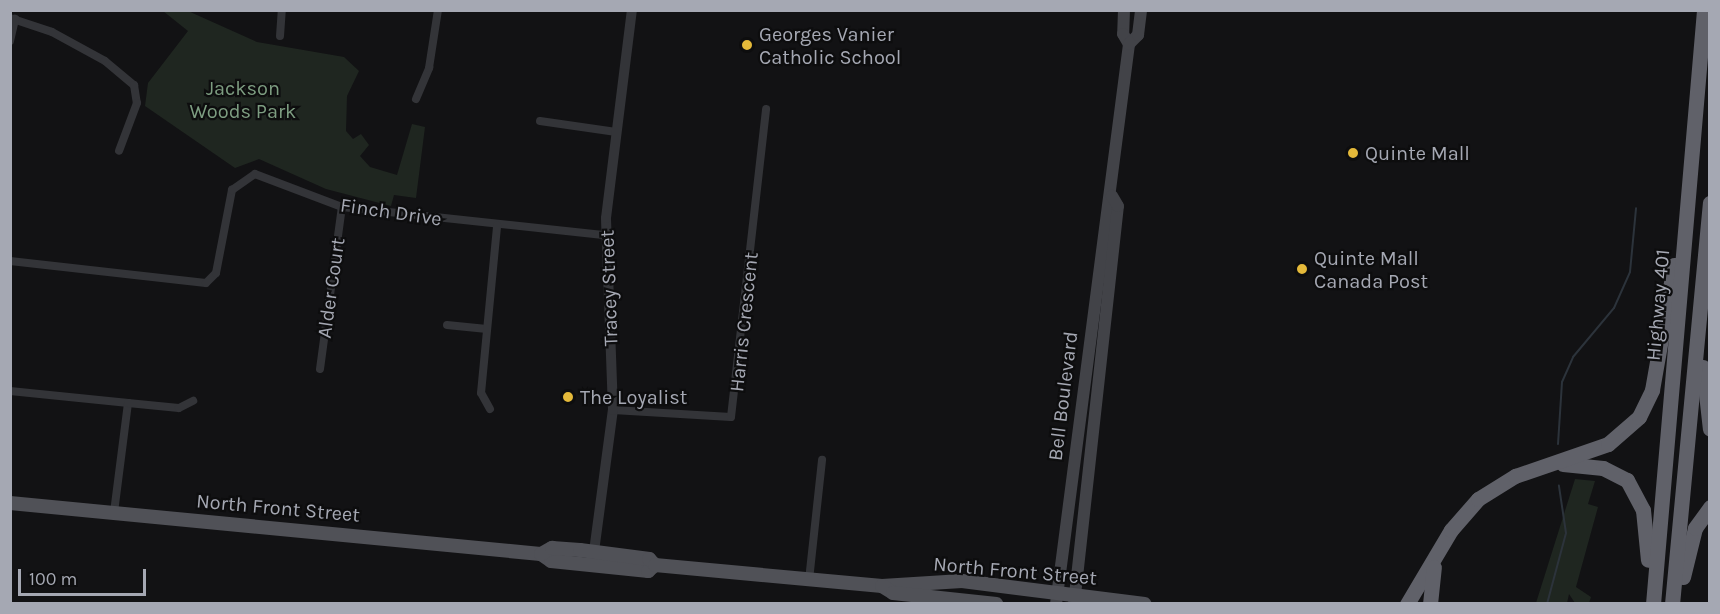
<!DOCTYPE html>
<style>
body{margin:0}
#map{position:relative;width:1720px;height:614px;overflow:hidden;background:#121214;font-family:Karla,sans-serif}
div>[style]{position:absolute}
.green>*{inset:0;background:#1f2620}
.stream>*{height:2px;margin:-1px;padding:0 1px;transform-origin:1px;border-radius:1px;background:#2c333b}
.minor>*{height:8px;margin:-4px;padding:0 4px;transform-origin:4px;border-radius:4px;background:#333438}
.tertiary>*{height:10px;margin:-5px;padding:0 5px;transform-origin:5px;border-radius:5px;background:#333438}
.secondary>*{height:12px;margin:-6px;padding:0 6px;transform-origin:6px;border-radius:6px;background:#424348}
.primary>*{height:14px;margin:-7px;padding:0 7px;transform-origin:7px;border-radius:7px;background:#505157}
.motorway>*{height:15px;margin:-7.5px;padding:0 7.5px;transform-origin:7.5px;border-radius:7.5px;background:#606169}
.dots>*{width:16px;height:16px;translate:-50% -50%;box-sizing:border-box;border:3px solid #0d0d0e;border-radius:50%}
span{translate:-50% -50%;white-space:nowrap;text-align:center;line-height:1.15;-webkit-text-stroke:4.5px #0d0d0e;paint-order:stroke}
.poi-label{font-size:20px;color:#a5a8b3}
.left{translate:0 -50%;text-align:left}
.park-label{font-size:20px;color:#7d9d81}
.street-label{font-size:20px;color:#a5a8b3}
.frame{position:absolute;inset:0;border:12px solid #a5a8b3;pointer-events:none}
.scale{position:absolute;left:18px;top:569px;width:128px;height:27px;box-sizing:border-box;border:3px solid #a5a8b3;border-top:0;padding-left:8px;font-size:18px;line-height:21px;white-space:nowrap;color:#a5a8b3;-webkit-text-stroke:4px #0d0d0e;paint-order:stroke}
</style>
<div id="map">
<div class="green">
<i style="clip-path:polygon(163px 11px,188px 11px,257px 42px,344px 57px,359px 71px,347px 96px,346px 131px,353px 139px,361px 134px,369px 145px,360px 156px,370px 167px,397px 175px,412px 124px,425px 127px,416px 198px,394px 195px,391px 206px,326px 189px,259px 159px,235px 168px,145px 106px,148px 83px,188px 31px)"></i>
<i style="clip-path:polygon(1575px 479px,1595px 481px,1588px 504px,1598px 507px,1576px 587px,1591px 597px,1589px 603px,1575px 603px,1569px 594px,1567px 603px,1536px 603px)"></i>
</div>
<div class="stream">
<i style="left:1558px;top:444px;width:62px;rotate:-86.3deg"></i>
<i style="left:1562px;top:382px;width:27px;rotate:-66deg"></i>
<i style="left:1573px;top:357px;width:64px;rotate:-50.1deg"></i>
<i style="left:1614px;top:308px;width:39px;rotate:-66deg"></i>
<i style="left:1630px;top:272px;width:64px;rotate:-84.6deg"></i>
<i style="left:1547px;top:604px;width:73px;rotate:-75deg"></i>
<i style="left:1566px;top:533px;width:48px;rotate:-98.5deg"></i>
</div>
<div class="minor">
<i style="left:10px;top:18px;width:44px;rotate:18.4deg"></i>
<i style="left:52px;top:32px;width:60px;rotate:28.7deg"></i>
<i style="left:105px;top:61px;width:38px;rotate:40deg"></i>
<i style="left:134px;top:85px;width:18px;rotate:81deg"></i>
<i style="left:137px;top:103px;width:51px;rotate:110.6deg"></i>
<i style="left:280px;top:36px;width:26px;rotate:-86deg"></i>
<i style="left:10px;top:41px;width:23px;rotate:-77deg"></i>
<i style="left:416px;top:99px;width:34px;rotate:-67deg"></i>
<i style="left:429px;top:68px;width:59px;rotate:-81.2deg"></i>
<i style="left:540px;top:121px;width:77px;rotate:8.2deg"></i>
<i style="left:10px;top:261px;width:197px;rotate:6.4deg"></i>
<i style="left:206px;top:283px;width:14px;rotate:-45deg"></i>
<i style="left:216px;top:273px;width:85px;rotate:-79.1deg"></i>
<i style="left:232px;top:190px;width:28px;rotate:-35deg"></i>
<i style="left:255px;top:174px;width:93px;rotate:20.8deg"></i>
<i style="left:342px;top:207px;width:265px;rotate:6.1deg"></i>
<i style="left:447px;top:325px;width:40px;rotate:5.7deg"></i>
<i style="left:320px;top:369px;width:163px;rotate:-82.3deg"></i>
<i style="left:10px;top:391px;width:119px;rotate:5.8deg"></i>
<i style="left:128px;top:403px;width:110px;rotate:97.3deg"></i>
<i style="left:128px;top:403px;width:51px;rotate:5.6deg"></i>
<i style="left:179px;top:408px;width:16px;rotate:-27deg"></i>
<i style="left:490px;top:409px;width:18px;rotate:-119deg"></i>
<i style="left:481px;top:393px;width:168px;rotate:-84.5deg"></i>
<i style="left:613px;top:410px;width:118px;rotate:3.4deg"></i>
<i style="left:731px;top:417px;width:310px;rotate:-83.5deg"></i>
<i style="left:809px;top:580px;width:121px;rotate:-83.8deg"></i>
</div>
<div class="tertiary">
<i style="left:593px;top:559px;width:150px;rotate:-82.4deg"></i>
<i style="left:613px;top:410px;width:192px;rotate:-92.1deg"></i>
<i style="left:606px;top:218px;width:210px;rotate:-82.9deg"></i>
</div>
<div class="secondary">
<i style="left:1124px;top:10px;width:24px;rotate:92deg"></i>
<i style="left:1123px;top:34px;width:12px;rotate:59deg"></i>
<i style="left:1056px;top:604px;width:565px;rotate:-82.57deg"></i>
<i style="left:1129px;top:44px;width:13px;rotate:-45deg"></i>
<i style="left:1138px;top:35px;width:25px;rotate:-83deg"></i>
<i style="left:1074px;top:604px;width:400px;rotate:-83.7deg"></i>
<i style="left:1118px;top:206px;width:12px;rotate:-121deg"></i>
</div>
<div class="primary">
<i style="left:10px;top:503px;width:533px;rotate:5.49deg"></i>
<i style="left:541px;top:554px;width:12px;rotate:35deg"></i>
<i style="left:551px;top:561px;width:98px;rotate:5.9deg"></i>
<i style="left:648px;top:571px;width:9px;rotate:-41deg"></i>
<i style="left:541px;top:554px;width:13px;rotate:-29deg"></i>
<i style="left:552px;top:548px;width:28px;rotate:4deg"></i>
<i style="left:580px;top:550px;width:70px;rotate:7.4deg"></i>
<i style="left:649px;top:559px;width:8px;rotate:45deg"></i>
<i style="left:655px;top:565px;width:228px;rotate:5.3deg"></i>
<i style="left:882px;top:586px;width:80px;rotate:-3.6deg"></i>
<i style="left:962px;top:581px;width:184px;rotate:7.2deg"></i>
<i style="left:882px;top:586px;width:13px;rotate:32deg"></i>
<i style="left:893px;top:593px;width:104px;rotate:6.1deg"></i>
</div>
<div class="motorway">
<i style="left:1703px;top:367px;width:62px;rotate:83.6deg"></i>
<i style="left:1563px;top:464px;width:40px;rotate:5.7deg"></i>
<i style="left:1603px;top:468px;width:27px;rotate:27deg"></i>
<i style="left:1627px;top:480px;width:34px;rotate:62deg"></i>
<i style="left:1643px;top:510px;width:50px;rotate:84.3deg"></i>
<i style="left:1683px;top:577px;width:50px;rotate:-76.2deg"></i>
<i style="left:1695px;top:528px;width:26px;rotate:-54deg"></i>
<i style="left:1407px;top:604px;width:86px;rotate:-59.3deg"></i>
<i style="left:1451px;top:530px;width:41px;rotate:-48.9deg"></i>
<i style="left:1478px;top:499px;width:44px;rotate:-31.9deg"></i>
<i style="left:1515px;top:476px;width:98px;rotate:-19deg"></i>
<i style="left:1608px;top:444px;width:41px;rotate:-41.1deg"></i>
<i style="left:1639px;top:417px;width:30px;rotate:-64deg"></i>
<i style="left:1652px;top:390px;width:127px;rotate:-80deg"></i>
<i style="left:1430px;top:604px;width:37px;rotate:-84deg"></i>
<i style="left:1653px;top:604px;width:596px;rotate:-85.09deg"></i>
<i style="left:1672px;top:604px;width:403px;rotate:-84.6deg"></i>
</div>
<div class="dots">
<i style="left:747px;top:45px;background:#e4b93a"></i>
<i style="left:1353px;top:153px;background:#e4b93a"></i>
<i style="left:1302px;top:269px;background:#e4b93a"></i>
<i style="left:568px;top:397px;background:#e4b93a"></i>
</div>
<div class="poi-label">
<span class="left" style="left:759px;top:46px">Georges Vanier<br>Catholic School</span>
<span class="left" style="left:1365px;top:153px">Quinte Mall</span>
<span class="left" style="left:1314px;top:270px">Quinte Mall<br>Canada Post</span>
<span class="left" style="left:580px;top:397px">The Loyalist</span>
</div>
<div class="park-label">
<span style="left:243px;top:100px">Jackson<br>Woods Park</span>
</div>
<div class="street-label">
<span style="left:391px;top:212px;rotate:8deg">Finch Drive</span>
<span style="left:331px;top:288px;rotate:-82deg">Alder Court</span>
<span style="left:609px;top:288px;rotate:-92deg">Tracey Street</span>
<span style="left:1658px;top:305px;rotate:-85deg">Highway 401</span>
<span style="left:744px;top:322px;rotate:-84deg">Harris Crescent</span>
<span style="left:1063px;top:396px;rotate:-83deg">Bell Boulevard</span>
<span style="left:278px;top:508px;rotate:5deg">North Front Street</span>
<span style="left:1015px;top:571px;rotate:5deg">North Front Street</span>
</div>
<div class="frame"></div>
<div class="scale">100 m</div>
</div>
